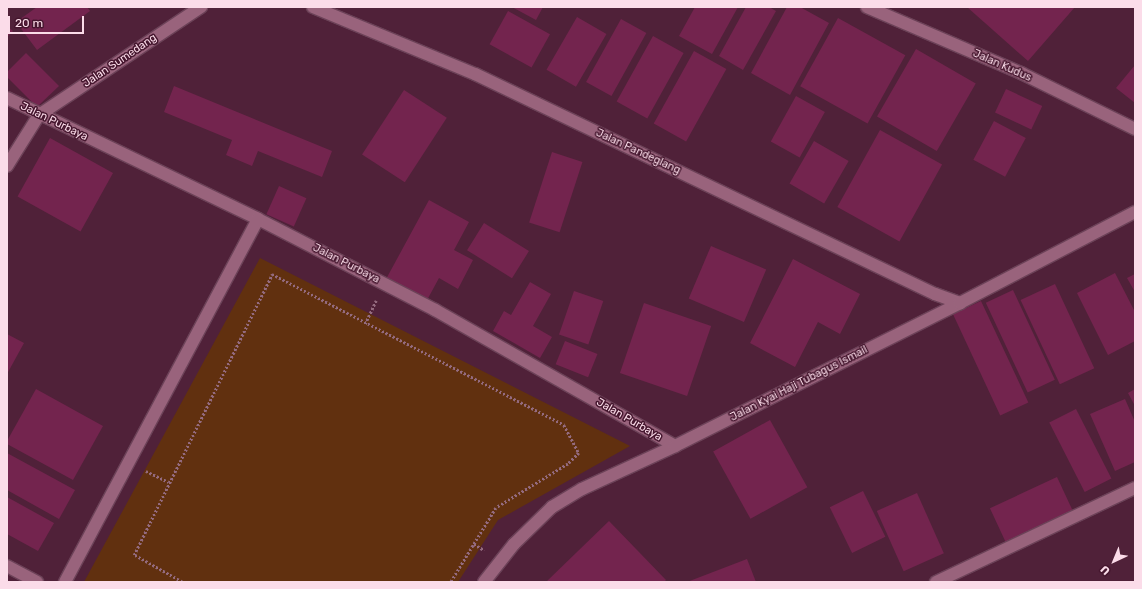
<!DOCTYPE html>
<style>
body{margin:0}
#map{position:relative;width:1142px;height:589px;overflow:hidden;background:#502139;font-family:Rubik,sans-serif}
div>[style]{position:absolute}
.green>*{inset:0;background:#61300f}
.building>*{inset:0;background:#73244e;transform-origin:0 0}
.path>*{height:2.5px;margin-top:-1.25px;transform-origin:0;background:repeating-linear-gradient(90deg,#946b7f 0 2px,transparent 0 4px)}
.roads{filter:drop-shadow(1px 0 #6c4258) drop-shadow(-1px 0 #6c4258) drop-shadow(0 1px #6c4258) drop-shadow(0 -1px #6c4258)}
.minor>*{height:12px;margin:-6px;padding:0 6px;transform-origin:6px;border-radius:6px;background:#99637c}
span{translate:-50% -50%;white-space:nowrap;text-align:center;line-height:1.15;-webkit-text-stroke:3px #45162e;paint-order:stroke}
.street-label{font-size:11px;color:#fbdce9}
.frame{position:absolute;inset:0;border:8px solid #fbdce9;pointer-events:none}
.north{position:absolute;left:1094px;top:541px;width:40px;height:40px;-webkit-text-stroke:3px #45162e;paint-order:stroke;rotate:224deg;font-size:11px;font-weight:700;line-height:16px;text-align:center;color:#fbdce9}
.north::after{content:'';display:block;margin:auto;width:14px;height:18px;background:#fbdce9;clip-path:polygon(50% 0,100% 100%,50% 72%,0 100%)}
.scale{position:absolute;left:8px;top:16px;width:76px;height:18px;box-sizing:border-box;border:2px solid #fbdce9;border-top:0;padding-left:5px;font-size:12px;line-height:14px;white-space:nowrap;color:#fbdce9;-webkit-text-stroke:3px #45162e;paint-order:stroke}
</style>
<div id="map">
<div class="green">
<i style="clip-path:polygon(260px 258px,630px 446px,498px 520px,458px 582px,84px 582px)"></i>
</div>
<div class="building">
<i style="clip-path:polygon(37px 7px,87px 7px,90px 11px,37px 50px,16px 22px)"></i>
<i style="clip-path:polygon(512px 7px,543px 7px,536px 20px)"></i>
<i style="clip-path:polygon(695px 7px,738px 7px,712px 54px,679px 36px)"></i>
<i style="clip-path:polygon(746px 7px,769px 7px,776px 11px,743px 70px,719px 56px)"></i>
<i style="clip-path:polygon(787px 7px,800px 7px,829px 23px,790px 95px,751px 73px)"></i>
<i style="clip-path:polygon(967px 7px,1075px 7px,1028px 61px)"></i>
<i style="left:508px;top:11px;width:48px;height:38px;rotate:29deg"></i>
<i style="left:577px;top:17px;width:34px;height:61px;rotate:30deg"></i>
<i style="left:838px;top:18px;width:77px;height:78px;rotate:29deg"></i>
<i style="left:621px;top:19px;width:29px;height:72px;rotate:29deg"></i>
<i style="clip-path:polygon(7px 26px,13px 31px,7px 37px)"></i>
<i style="left:653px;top:36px;width:35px;height:75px;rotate:29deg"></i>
<i style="left:916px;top:49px;width:69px;height:78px;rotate:30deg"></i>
<i style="left:694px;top:51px;width:37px;height:83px;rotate:29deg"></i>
<i style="clip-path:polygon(26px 53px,59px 86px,37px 107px,7px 77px,7px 72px)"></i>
<i style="clip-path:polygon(1135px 65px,1135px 103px,1116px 88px)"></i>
<i style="clip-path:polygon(174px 86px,332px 151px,322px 177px,258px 151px,252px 166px,226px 155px,232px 140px,164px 112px)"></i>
<i style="left:1006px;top:89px;width:40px;height:26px;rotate:25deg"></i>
<i style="left:404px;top:90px;width:51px;height:77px;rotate:33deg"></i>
<i style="left:796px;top:96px;width:33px;height:52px;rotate:29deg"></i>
<i style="left:994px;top:121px;width:36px;height:44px;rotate:28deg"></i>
<i style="left:880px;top:130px;width:71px;height:88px;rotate:29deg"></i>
<i style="left:50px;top:138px;width:72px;height:67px;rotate:29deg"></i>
<i style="left:814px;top:141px;width:40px;height:49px;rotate:30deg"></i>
<i style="left:552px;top:152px;width:32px;height:74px;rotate:18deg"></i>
<i style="left:279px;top:186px;width:30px;height:31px;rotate:24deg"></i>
<i style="clip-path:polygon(429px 200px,469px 222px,454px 250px,473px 260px,458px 289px,439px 278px,426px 302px,385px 281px)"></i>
<i style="left:484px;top:223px;width:53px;height:32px;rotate:32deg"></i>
<i style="left:711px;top:246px;width:60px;height:57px;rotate:23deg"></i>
<i style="clip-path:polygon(793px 259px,860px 294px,840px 334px,818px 322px,795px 367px,750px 343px)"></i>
<i style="clip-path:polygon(1115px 273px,1135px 312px,1135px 341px,1108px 355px,1077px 293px)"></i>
<i style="clip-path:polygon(1135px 274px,1135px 292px,1127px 278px)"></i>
<i style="clip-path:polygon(530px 282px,551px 294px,533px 326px,552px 337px,540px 358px,493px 331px,504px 311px,511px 315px)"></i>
<i style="left:1055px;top:284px;width:93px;height:38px;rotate:65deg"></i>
<i style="left:1013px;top:290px;width:99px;height:30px;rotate:65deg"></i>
<i style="left:574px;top:291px;width:31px;height:46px;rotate:19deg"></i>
<i style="left:981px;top:301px;width:112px;height:31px;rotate:65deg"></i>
<i style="left:644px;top:303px;width:71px;height:74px;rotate:19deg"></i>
<i style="clip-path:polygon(7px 334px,24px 343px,7px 374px)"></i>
<i style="left:565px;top:341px;width:35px;height:25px;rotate:22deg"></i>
<i style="clip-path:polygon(36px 389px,103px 426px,73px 480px,7px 444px,7px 441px)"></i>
<i style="clip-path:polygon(1135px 389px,1135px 406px,1128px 393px)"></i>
<i style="clip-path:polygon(1125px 399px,1135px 422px,1135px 462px,1115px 471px,1090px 414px)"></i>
<i style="left:1076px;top:409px;width:78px;height:30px;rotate:63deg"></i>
<i style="left:770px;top:420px;width:77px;height:65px;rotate:61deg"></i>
<i style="clip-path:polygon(7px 453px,75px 490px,59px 519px,7px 490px)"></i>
<i style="left:1057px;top:477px;width:38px;height:74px;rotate:65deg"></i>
<i style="left:863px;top:491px;width:51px;height:37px;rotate:64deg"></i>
<i style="left:917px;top:493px;width:66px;height:44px;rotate:66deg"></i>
<i style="clip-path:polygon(7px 497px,54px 523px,38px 551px,7px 534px)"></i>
<i style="clip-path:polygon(609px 521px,666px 580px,664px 582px,546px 582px)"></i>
<i style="clip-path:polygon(747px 559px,756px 582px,687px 582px)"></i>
</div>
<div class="path">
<i style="left:365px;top:324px;width:26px;rotate:-65deg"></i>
<i style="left:146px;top:471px;width:25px;rotate:26deg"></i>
<i style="left:474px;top:544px;width:12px;rotate:31deg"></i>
<i style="left:182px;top:582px;width:55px;rotate:-150.6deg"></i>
<i style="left:134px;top:555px;width:313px;rotate:-63.8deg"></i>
<i style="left:272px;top:274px;width:329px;rotate:27.3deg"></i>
<i style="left:564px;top:425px;width:32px;rotate:62deg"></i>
<i style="left:579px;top:453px;width:16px;rotate:135deg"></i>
<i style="left:568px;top:464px;width:84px;rotate:148.6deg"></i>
<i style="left:496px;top:508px;width:87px;rotate:121.3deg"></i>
</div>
<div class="roads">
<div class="minor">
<i style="left:313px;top:7px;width:175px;rotate:22.5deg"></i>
<i style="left:475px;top:74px;width:510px;rotate:25.56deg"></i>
<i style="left:935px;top:294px;width:27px;rotate:20deg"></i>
<i style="left:867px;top:7px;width:168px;rotate:23.2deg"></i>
<i style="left:1021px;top:73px;width:127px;rotate:26.2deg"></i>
<i style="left:7px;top:98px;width:279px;rotate:25.7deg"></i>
<i style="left:258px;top:219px;width:199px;rotate:27.2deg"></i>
<i style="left:435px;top:310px;width:276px;rotate:29.5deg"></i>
<i style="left:7px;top:166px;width:60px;rotate:-57.9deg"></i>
<i style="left:39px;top:115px;width:195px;rotate:-33.7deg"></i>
<i style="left:7px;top:566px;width:34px;rotate:28deg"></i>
<i style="left:65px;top:582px;width:411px;rotate:-62deg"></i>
<i style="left:484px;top:582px;width:48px;rotate:-51.7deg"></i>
<i style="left:514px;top:544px;width:53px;rotate:-44.2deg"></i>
<i style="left:552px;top:507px;width:35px;rotate:-31deg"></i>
<i style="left:582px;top:489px;width:102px;rotate:-24.8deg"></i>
<i style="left:675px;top:446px;width:319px;rotate:-26.6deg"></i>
<i style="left:960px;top:303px;width:197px;rotate:-27.5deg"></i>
<i style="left:936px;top:582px;width:220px;rotate:-25.3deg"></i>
</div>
</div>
<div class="street-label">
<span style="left:120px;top:61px;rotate:-34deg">Jalan Sumedang</span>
<span style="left:1002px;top:66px;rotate:24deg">Jalan Kudus</span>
<span style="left:54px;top:122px;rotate:26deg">Jalan Purbaya</span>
<span style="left:638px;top:152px;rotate:25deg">Jalan Pandeglang</span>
<span style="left:346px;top:264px;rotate:27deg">Jalan Purbaya</span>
<span style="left:799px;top:384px;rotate:-27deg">Jalan Kyai Haji Tubagus Ismail</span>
<span style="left:629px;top:420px;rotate:30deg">Jalan Purbaya</span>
</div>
<div class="frame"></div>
<div class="north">U</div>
<div class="scale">20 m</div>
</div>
